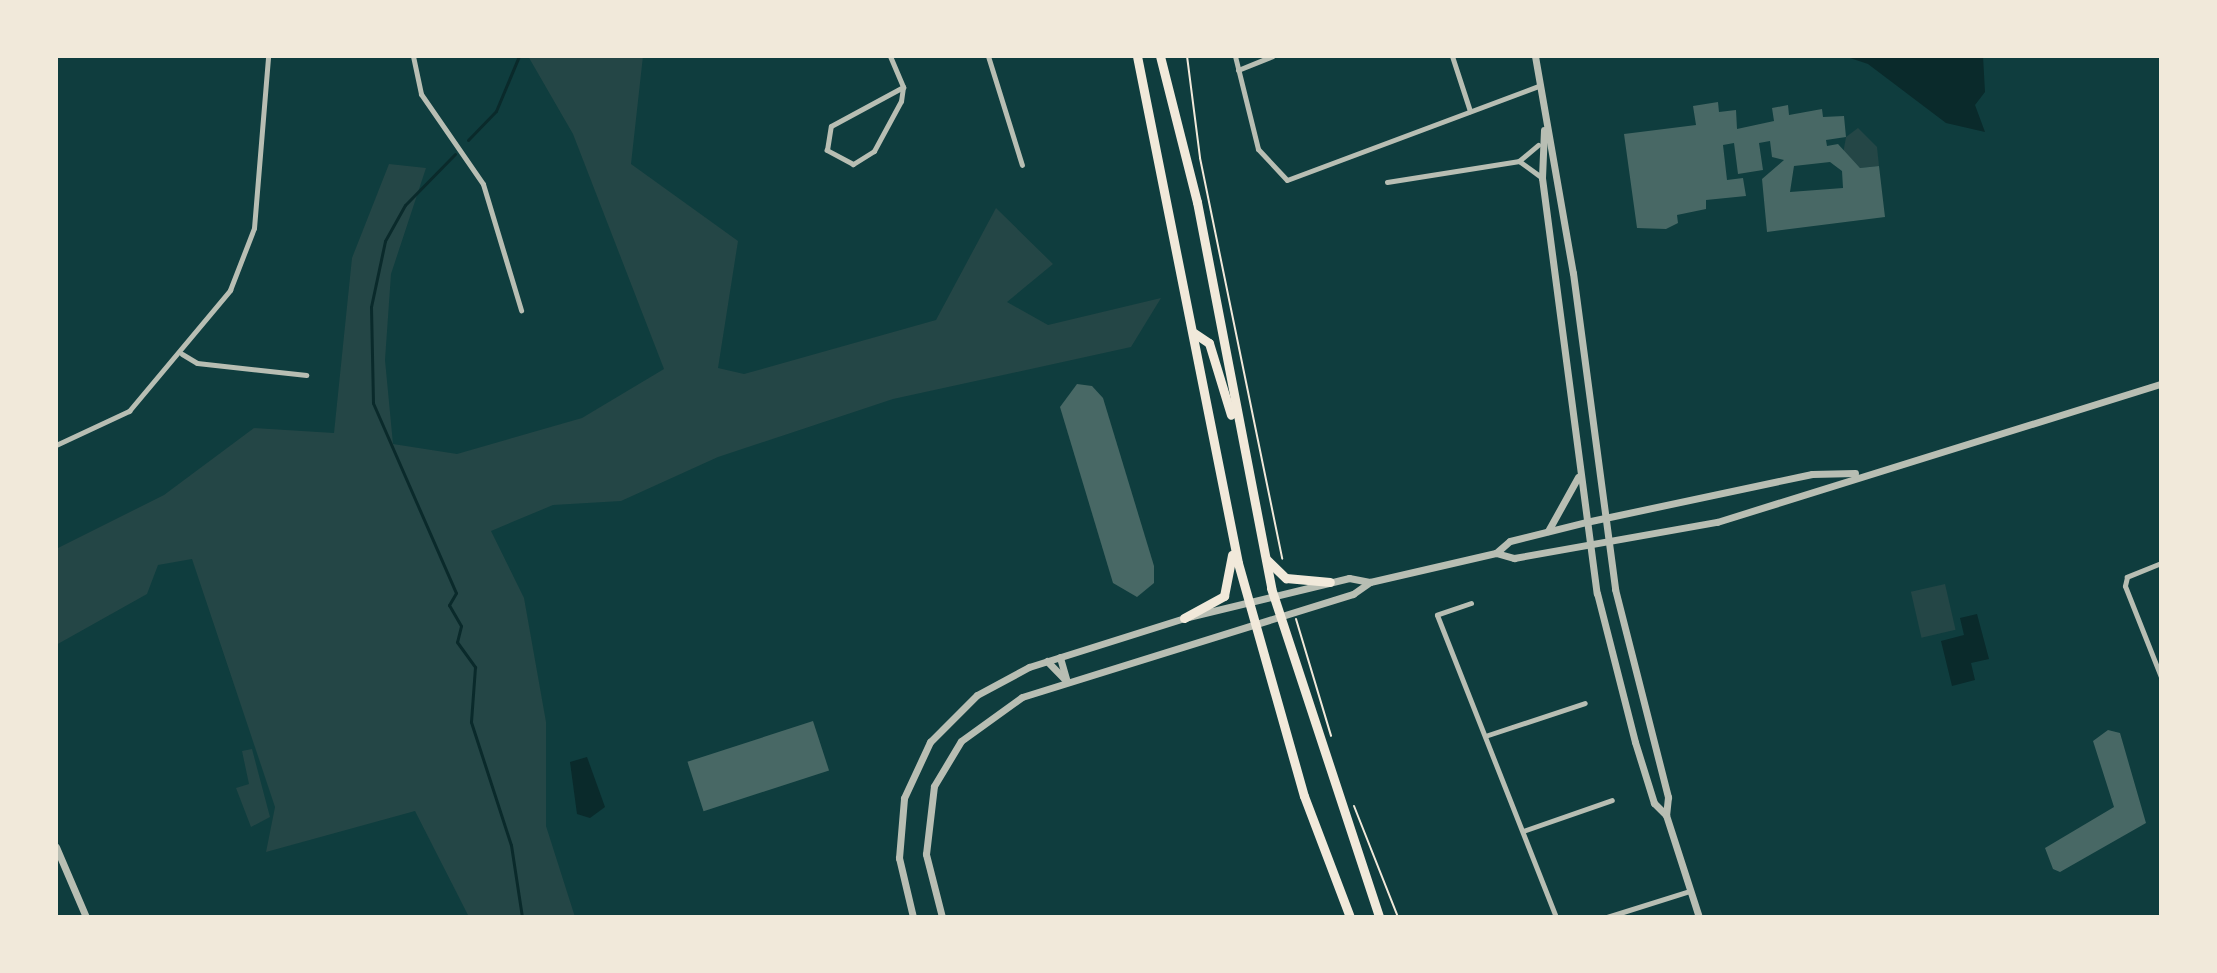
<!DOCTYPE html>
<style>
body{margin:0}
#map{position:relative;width:2217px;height:973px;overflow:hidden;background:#0f3d3e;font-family:Ubuntu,sans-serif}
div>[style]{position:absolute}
.green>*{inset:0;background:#244646;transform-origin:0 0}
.water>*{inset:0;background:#0a2a2b}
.stream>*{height:3px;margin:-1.5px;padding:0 1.5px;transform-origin:1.5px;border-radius:1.5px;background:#0a2a2b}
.building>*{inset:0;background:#486865;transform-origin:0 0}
.path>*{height:2px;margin:-1px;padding:0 1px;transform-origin:1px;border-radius:1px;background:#f1e9da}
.minor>*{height:5px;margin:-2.5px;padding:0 2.5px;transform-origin:2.5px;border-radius:2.5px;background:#b8beb3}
.tertiary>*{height:7px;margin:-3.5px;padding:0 3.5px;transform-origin:3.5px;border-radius:3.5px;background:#b8beb3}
.primary>*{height:9px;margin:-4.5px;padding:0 4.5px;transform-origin:4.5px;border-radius:4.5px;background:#f1e9da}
span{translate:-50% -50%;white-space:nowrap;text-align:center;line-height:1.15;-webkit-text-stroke:8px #f1e9da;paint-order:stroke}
.frame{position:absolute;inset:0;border:58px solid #f1e9da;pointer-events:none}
</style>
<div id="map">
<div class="green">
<i style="clip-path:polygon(528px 56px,643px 56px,631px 164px,738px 241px,718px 368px,744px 374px,936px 320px,996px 208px,1053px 264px,1007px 302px,1048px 325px,1161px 298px,1131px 347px,893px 399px,718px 457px,621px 501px,553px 505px,491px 531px,524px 598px,546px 722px,546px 826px,575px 917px,469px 917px,415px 811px,266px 852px,275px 807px,192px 559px,158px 565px,147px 594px,56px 645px,56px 549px,164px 495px,254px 428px,334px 433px,352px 258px,389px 164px,426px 168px,391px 274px,385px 360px,393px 444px,457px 454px,582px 418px,664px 369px,573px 134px)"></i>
<i style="clip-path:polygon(1858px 128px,1877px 147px,1879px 166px,1860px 168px,1843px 154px,1846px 137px)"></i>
<i style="left:1945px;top:584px;width:47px;height:35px;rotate:77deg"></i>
<i style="clip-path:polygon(252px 749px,270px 817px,251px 827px,236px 788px,249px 784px,242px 751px)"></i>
</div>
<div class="water">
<i style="clip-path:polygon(1844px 56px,1983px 56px,1985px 92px,1975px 105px,1985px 132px,1946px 123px,1868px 64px)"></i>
<i style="clip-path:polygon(1977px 614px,1989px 659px,1971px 663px,1975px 680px,1952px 686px,1941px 641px,1964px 635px,1960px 618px)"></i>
<i style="clip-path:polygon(587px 757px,605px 807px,590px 818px,577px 814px,570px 762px)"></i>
</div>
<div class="stream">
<i style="left:468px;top:140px;width:40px;rotate:-46deg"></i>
<i style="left:496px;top:111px;width:60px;rotate:-67.3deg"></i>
<i style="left:455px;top:154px;width:71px;rotate:134.4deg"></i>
<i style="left:405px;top:205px;width:41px;rotate:119.1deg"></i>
<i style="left:385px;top:241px;width:67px;rotate:102deg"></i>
<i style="left:371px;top:307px;width:96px;rotate:88.8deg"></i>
<i style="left:373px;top:403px;width:207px;rotate:66.4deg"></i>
<i style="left:456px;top:593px;width:14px;rotate:120deg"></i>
<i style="left:449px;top:605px;width:24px;rotate:60deg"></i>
<i style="left:461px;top:626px;width:16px;rotate:104deg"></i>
<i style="left:457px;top:642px;width:31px;rotate:54deg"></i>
<i style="left:475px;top:667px;width:55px;rotate:94.2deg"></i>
<i style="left:471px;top:722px;width:129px;rotate:72deg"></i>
<i style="left:511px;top:845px;width:73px;rotate:81.3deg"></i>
</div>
<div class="building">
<i style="clip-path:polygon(evenodd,1718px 102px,1719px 112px,1736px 110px,1737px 129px,1774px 121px,1772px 108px,1788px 105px,1789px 115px,1822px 109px,1823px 117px,1844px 116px,1846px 137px,1826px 140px,1827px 146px,1838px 144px,1860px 168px,1879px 166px,1885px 217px,1767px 232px,1762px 179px,1784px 160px,1772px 157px,1770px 141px,1759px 143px,1763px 170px,1738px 174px,1734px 143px,1723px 145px,1727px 180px,1743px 178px,1746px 196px,1706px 200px,1706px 209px,1677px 215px,1678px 223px,1666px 229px,1637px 228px,1624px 134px,1696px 125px,1693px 106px,1718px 102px,1830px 162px,1842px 171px,1843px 188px,1790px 192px,1794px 166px,1830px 162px)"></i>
<i style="clip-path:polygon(1077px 384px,1092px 386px,1103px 398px,1154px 566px,1154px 583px,1137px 597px,1113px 583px,1060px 407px)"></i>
<i style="left:813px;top:721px;width:52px;height:132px;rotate:72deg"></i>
<i style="clip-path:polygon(2108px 730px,2120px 733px,2146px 823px,2060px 872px,2053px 869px,2045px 848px,2114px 807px,2093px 741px)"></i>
</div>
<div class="path">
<i style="left:1187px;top:56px;width:103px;rotate:82.7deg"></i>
<i style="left:1200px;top:158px;width:409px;rotate:78.4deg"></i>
<i style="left:1296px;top:619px;width:122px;rotate:73.3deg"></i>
<i style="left:1354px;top:806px;width:119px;rotate:68.4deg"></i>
</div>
<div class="minor">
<i style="left:413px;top:56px;width:39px;rotate:78deg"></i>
<i style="left:421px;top:94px;width:109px;rotate:55.4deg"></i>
<i style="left:483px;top:184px;width:132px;rotate:73.2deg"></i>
<i style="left:890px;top:56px;width:34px;rotate:67deg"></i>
<i style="left:903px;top:87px;width:14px;rotate:98deg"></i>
<i style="left:901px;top:101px;width:57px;rotate:118.4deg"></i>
<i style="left:874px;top:151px;width:25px;rotate:148deg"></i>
<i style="left:853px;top:164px;width:30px;rotate:-152deg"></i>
<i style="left:827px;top:150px;width:24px;rotate:-81deg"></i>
<i style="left:831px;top:126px;width:82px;rotate:-28.4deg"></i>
<i style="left:988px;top:56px;width:114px;rotate:72.7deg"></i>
<i style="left:1235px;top:56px;width:96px;rotate:76.1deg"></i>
<i style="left:1258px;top:149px;width:42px;rotate:46.9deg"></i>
<i style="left:1287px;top:180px;width:268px;rotate:-20.5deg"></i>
<i style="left:1452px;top:56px;width:58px;rotate:71.9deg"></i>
<i style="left:1238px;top:70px;width:37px;rotate:-22deg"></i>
<i style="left:1519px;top:161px;width:27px;rotate:36deg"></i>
<i style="left:1387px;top:182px;width:134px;rotate:-9deg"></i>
<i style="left:1519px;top:161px;width:25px;rotate:-40deg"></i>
<i style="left:182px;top:354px;width:17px;rotate:31deg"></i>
<i style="left:197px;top:363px;width:110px;rotate:6.3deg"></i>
<i style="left:56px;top:445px;width:81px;rotate:-25deg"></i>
<i style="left:129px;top:411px;width:158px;rotate:-50.1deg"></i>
<i style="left:230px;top:290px;width:66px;rotate:-68.8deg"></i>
<i style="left:254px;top:228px;width:173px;rotate:-85.3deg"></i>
<i style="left:2161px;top:563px;width:37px;rotate:158deg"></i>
<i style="left:2127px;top:577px;width:9px;rotate:103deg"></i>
<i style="left:2125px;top:586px;width:98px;rotate:68.4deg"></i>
<i style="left:1471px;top:603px;width:36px;rotate:161deg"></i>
<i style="left:1437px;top:615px;width:325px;rotate:68.5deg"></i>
<i style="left:1485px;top:736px;width:105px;rotate:-18.3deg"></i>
<i style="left:1523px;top:831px;width:94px;rotate:-19.2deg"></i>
<i style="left:1607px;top:917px;width:87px;rotate:-17.4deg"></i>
</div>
<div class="tertiary">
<i style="left:1535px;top:56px;width:220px;rotate:80.1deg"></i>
<i style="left:1573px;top:273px;width:319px;rotate:82.4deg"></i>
<i style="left:1615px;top:589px;width:215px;rotate:75.7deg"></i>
<i style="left:1668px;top:797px;width:18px;rotate:96deg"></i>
<i style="left:1666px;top:815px;width:107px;rotate:72.1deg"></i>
<i style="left:1544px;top:130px;width:48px;rotate:92.4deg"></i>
<i style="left:1542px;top:178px;width:419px;rotate:82.5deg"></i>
<i style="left:1597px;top:593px;width:154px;rotate:75.7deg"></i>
<i style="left:1635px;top:742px;width:64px;rotate:72.7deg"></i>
<i style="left:1654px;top:803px;width:17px;rotate:45deg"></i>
<i style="left:1548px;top:531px;width:62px;rotate:-60.9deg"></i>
<i style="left:1496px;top:553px;width:18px;rotate:-41deg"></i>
<i style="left:1510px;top:541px;width:78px;rotate:-14deg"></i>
<i style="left:1586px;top:522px;width:231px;rotate:-12deg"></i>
<i style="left:1812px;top:474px;width:43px;rotate:-1.3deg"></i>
<i style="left:1047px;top:661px;width:29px;rotate:46deg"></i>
<i style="left:1067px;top:682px;width:26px;rotate:-106deg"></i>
<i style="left:56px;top:847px;width:76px;rotate:66.8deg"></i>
<i style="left:913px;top:917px;width:61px;rotate:-103.3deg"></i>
<i style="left:899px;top:858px;width:60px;rotate:-85.2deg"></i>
<i style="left:904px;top:798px;width:62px;rotate:-65.1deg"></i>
<i style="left:930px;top:742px;width:66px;rotate:-45deg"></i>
<i style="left:977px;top:695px;width:59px;rotate:-28.3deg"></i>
<i style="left:1029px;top:667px;width:163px;rotate:-17.5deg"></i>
<i style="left:1184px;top:618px;width:170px;rotate:-13.6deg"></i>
<i style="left:1349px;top:578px;width:21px;rotate:11deg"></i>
<i style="left:942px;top:917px;width:65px;rotate:-104.3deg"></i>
<i style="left:926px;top:854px;width:68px;rotate:-83.3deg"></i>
<i style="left:934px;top:786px;width:52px;rotate:-59deg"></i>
<i style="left:961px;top:741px;width:75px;rotate:-35.8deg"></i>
<i style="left:1022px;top:697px;width:347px;rotate:-17.3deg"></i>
<i style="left:1353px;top:594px;width:21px;rotate:-35deg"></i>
<i style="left:1370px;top:582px;width:129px;rotate:-13deg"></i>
<i style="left:1496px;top:553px;width:19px;rotate:16deg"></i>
<i style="left:1514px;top:558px;width:206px;rotate:-10.1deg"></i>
<i style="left:1717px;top:522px;width:465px;rotate:-17.3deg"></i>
</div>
<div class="primary">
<i style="left:1137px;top:56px;width:517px;rotate:78.73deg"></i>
<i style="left:1238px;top:563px;width:242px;rotate:74.2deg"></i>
<i style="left:1304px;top:796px;width:129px;rotate:69.2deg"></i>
<i style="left:1160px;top:56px;width:151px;rotate:75.8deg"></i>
<i style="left:1197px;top:202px;width:393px;rotate:79.1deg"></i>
<i style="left:1271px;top:588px;width:346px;rotate:71.8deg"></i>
<i style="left:1194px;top:333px;width:18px;rotate:34deg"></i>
<i style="left:1209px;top:343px;width:75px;rotate:73deg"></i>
<i style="left:1266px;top:559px;width:28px;rotate:44deg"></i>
<i style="left:1286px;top:578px;width:44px;rotate:5.2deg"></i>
<i style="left:1184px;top:618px;width:46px;rotate:-28.8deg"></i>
<i style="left:1224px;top:596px;width:42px;rotate:-79deg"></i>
</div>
<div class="frame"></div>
</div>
